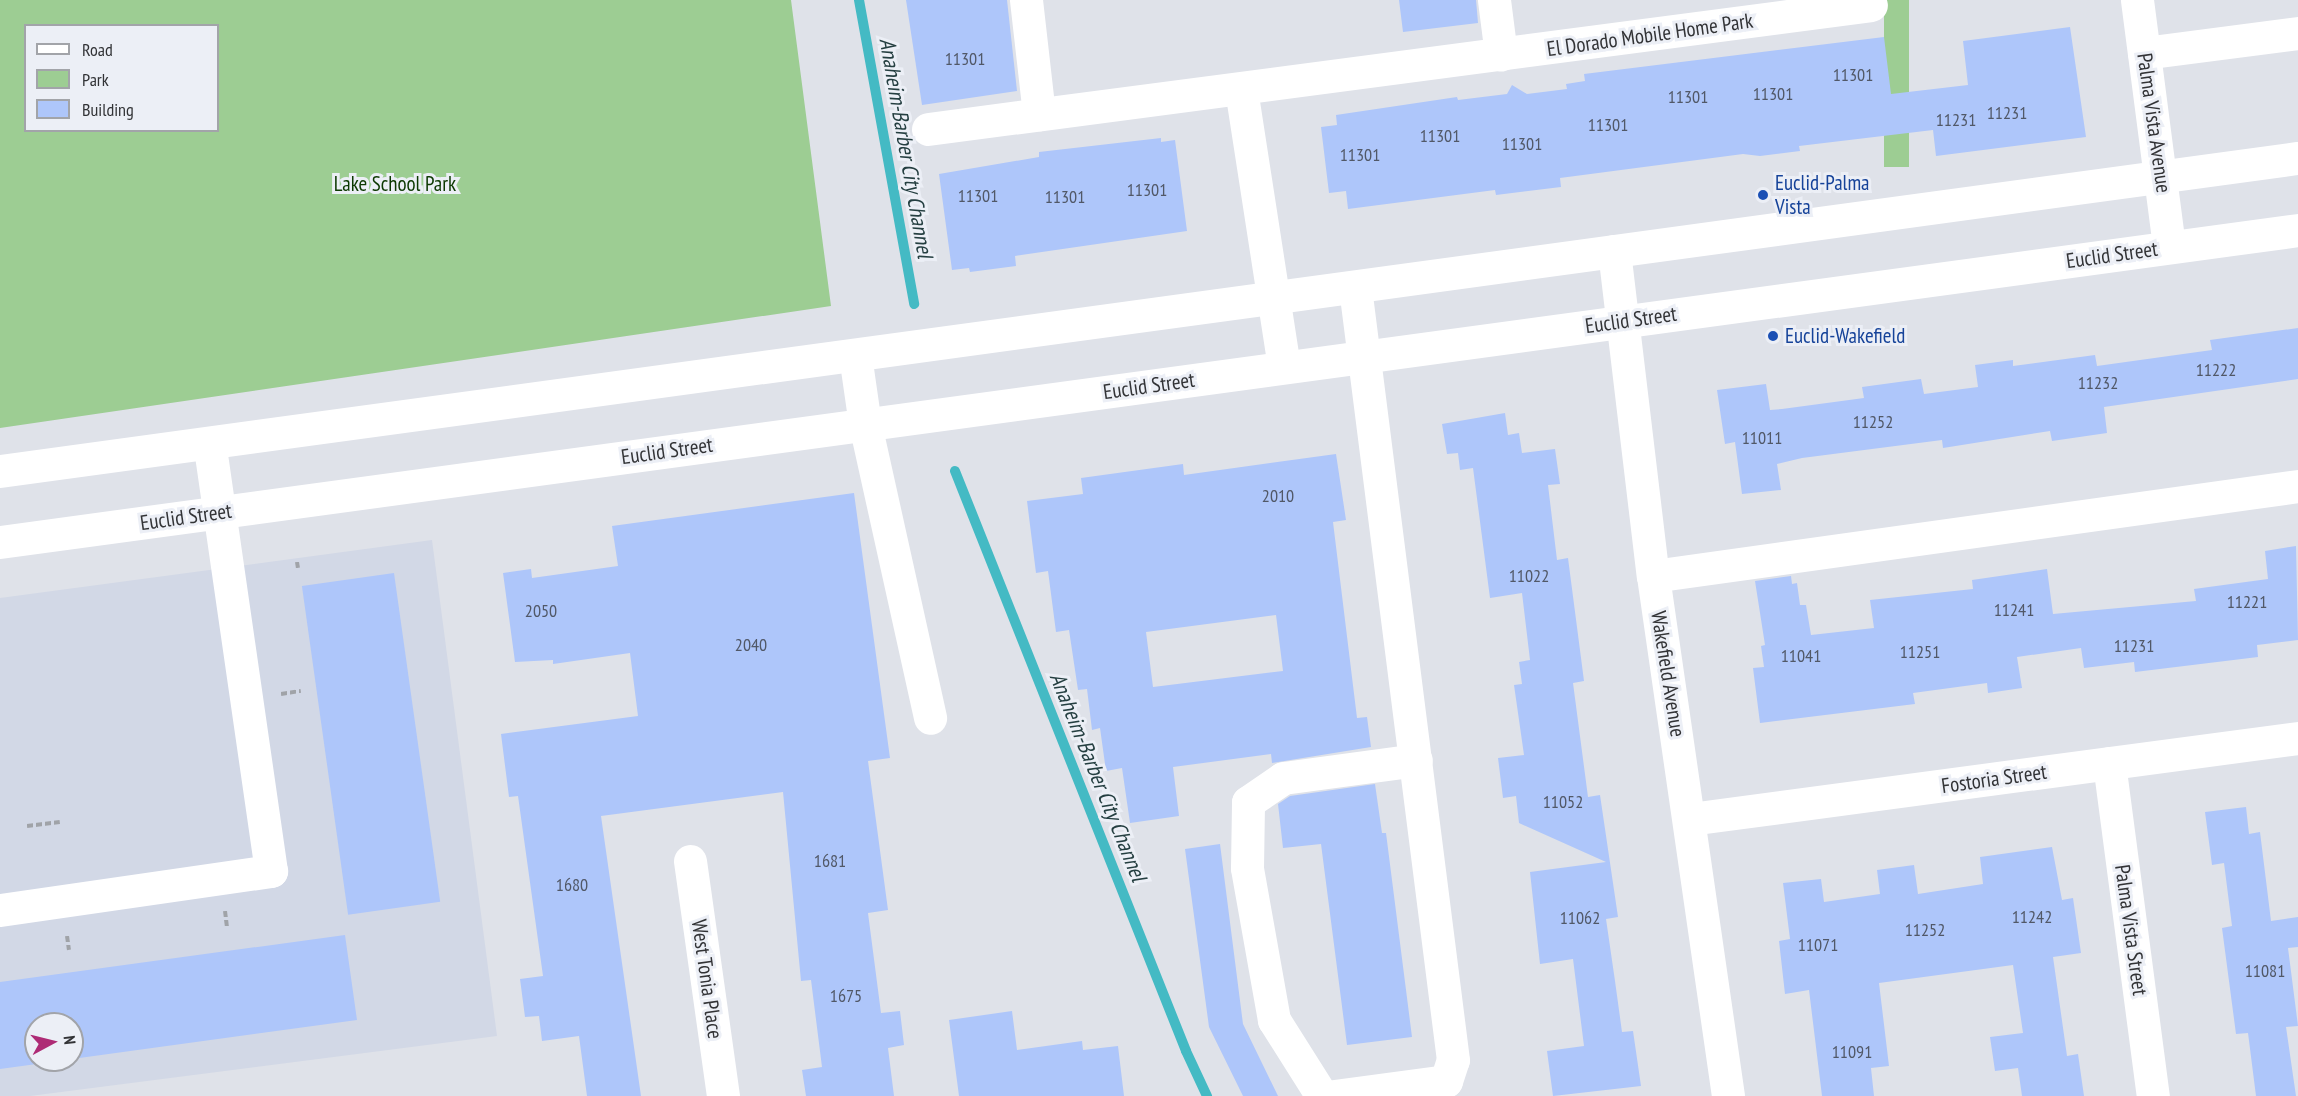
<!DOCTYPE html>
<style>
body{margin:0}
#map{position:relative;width:2298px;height:1096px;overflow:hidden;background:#dfe2e9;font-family:"PT Sans Narrow",sans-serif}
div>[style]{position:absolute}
.built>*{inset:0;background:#d2d8e6}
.green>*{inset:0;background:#9dcd93;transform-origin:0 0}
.stream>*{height:10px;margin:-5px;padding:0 5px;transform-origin:5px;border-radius:5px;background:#44bac4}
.building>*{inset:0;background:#aec6fa;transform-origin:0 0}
.path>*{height:4px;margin-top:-2px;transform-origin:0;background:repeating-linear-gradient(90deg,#a0a3a8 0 6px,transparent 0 9px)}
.minor>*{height:33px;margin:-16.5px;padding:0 16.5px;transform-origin:16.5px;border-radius:16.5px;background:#fff}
.major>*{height:33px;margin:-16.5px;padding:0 16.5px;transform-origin:16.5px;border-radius:16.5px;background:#fff}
.dots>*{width:16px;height:16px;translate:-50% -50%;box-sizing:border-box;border:3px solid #eceff6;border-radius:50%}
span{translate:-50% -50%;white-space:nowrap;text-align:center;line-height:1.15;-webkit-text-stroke:6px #eceff6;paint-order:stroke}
.number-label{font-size:18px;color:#515867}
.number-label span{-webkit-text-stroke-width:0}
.street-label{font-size:21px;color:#323336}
.transit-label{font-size:21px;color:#164399}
.left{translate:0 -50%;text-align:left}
.park-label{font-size:21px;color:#0c3901}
.water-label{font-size:22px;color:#253f41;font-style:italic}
.legend{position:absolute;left:24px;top:24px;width:195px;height:108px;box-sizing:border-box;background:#eceff6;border:2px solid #a2a4a9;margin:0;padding:8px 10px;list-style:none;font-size:18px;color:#323336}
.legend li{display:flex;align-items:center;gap:12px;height:30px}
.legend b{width:30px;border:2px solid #a2a4a9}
.north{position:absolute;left:24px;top:1012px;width:60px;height:60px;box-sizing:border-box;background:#eceff6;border:2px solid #a2a4a9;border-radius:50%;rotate:83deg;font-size:16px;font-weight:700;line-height:24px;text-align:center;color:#323336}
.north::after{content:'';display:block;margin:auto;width:21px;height:27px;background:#ae2b75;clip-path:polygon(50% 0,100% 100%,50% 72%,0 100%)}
</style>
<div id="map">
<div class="built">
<i style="clip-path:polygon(evenodd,432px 540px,497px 1036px,30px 1096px,0 1096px,0 598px,432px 540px,36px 1024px,72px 1024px,72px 1060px,36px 1060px,36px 1024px)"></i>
</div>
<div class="green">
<i style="clip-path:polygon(evenodd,0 0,791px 0,831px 306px,0 428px,0 0,26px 26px,218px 26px,218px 130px,26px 130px,26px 26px)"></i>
<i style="left:1884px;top:0;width:25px;height:167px"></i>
</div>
<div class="stream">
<i style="left:859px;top:0;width:309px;rotate:79.7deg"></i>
<i style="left:955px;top:471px;width:624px;rotate:68.28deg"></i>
<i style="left:1186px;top:1051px;width:50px;rotate:65deg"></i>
</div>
<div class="building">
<i style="clip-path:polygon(906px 0,1007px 0,1017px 91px,922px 105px)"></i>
<i style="clip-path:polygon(1399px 0,1476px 0,1478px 23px,1403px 32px)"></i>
<i style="clip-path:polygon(2070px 27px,2086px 137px,1936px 156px,1933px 130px,1799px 146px,1800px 151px,1760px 156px,1743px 154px,1560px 178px,1561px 187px,1496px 195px,1495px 190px,1348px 209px,1346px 191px,1329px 193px,1321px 127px,1337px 125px,1336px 115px,1457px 97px,1458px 100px,1507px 94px,1512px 85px,1527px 94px,1567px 89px,1566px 84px,1585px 81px,1584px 74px,1884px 37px,1891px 94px,1968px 85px,1963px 41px)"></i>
<i style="clip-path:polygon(1161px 138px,1161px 142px,1175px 140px,1187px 231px,1015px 256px,1016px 266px,970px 272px,969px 268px,952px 270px,939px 174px,1039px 157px,1039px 152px)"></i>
<i style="clip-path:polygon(2298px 328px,2298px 379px,2104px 407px,2107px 433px,2052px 441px,2050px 431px,1943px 448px,1942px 440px,1802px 458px,1777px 464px,1781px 490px,1742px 494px,1735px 442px,1725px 444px,1717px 390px,1766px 384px,1770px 410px,1782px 409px,1864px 398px,1862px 387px,1921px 379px,1924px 394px,1978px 387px,1975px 365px,2013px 360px,2013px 366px,2095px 355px,2097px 366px,2212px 350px,2210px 340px)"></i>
<i style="clip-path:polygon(1505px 413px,1508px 435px,1519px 433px,1522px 453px,1555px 449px,1560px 484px,1548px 485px,1557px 560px,1568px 558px,1584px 681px,1573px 683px,1588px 797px,1600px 795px,1618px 917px,1606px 919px,1615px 981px,1622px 1032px,1633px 1031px,1641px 1086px,1553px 1096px,1547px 1051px,1584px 1046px,1573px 959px,1540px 964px,1530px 872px,1606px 862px,1519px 823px,1516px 796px,1503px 798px,1498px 758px,1524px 755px,1514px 685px,1522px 684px,1519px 662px,1530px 660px,1522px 593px,1490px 598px,1473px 468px,1460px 470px,1458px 453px,1447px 454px,1442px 424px)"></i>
<i style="clip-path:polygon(evenodd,1336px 454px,1346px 520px,1333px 522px,1357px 718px,1367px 717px,1371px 747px,1272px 763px,1271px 754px,1173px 767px,1179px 816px,1130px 823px,1122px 768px,1106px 771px,1100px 728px,1092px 730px,1087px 689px,1078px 690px,1069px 630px,1056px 632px,1048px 571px,1036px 573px,1027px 501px,1083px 494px,1081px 478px,1183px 464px,1184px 475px,1336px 454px,1276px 615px,1283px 671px,1153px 687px,1146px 632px,1276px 615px)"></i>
<i style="clip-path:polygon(854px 493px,890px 758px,868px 761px,888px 910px,868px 913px,881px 1013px,900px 1011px,904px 1045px,888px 1048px,894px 1096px,806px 1096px,802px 1070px,822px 1067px,811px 980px,801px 981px,783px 792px,601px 816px,641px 1096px,587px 1096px,579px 1036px,542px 1041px,539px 1016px,525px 1017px,520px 979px,543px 976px,518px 796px,509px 797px,501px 734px,638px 716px,630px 653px,553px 664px,553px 660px,515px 662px,503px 573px,531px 569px,532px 578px,618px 566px,612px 526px)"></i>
<i style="clip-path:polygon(2296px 546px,2298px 640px,2257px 645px,2258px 657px,2135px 672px,2134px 662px,2084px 668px,2081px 648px,2017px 657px,2022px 688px,1988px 693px,1987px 683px,1913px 693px,1915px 704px,1760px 723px,1753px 668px,1764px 667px,1761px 646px,1765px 645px,1755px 581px,1791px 576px,1792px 584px,1797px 583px,1800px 605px,1806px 605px,1811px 635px,1874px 628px,1870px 600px,1973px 589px,1972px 580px,2047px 569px,2053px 614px,2196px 601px,2194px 589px,2268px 579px,2265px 551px)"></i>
<i style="left:394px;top:573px;width:332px;height:93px;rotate:82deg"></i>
<i style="clip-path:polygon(1375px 784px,1382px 833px,1386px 833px,1412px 1037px,1347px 1045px,1321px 844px,1283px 848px,1278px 804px,1290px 796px)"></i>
<i style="clip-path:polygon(2246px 807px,2249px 834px,2260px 832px,2271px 921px,2298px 917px,2298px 947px,2288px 948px,2298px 1026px,2286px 1027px,2296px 1096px,2256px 1096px,2248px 1033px,2236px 1034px,2222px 928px,2232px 926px,2224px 863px,2212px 865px,2205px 812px)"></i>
<i style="clip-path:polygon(1220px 844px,1243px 1024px,1278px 1096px,1243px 1096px,1209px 1027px,1185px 849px)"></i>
<i style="clip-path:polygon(2052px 847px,2062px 900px,2073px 898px,2081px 953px,2053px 957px,2067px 1056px,2078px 1054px,2084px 1096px,2022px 1096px,2018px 1068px,1995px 1071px,1990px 1037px,2023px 1033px,2013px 965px,1879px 983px,1889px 1066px,1871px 1068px,1874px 1096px,1822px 1096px,1809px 990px,1785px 994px,1779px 941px,1790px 939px,1783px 883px,1821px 879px,1824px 902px,1880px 894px,1877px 870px,1914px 865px,1918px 894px,1983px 884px,1980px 857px)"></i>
<i style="clip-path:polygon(345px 935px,357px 1020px,72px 1059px,72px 1024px,36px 1024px,36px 1060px,66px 1060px,0 1069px,0 982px)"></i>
<i style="clip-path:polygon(1012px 1011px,1017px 1050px,1082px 1041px,1083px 1050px,1118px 1046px,1124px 1096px,959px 1096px,949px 1020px)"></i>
</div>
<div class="path">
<i style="left:297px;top:562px;width:6px;rotate:81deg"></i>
<i style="left:281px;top:694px;width:20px;rotate:-9deg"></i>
<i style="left:27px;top:826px;width:33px;rotate:-7deg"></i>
<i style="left:225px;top:911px;width:17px;rotate:83deg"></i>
<i style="left:67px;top:936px;width:14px;rotate:82deg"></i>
</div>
<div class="minor">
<i style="left:1026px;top:0;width:115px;rotate:83.5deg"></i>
<i style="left:1494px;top:0;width:55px;rotate:82.7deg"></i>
<i style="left:2137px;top:0;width:249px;rotate:82.6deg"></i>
<i style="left:2144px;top:53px;width:155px;rotate:-7.4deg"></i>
<i style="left:1241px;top:89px;width:281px;rotate:81.2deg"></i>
<i style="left:928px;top:129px;width:951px;rotate:-7.49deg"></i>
<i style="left:1614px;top:251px;width:327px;rotate:83.2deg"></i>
<i style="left:1653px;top:576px;width:525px;rotate:81.79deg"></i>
<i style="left:855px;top:355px;width:70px;rotate:81.8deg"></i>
<i style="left:865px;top:424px;width:301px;rotate:77.5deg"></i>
<i style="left:1653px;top:576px;width:651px;rotate:-7.94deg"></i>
<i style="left:2109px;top:763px;width:336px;rotate:82.5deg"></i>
<i style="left:1690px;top:819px;width:613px;rotate:-7.59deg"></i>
<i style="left:690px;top:861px;width:237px;rotate:82deg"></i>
<i style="left:0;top:910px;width:274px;rotate:-8.2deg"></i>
<i style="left:271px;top:871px;width:432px;rotate:-98.2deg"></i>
<i style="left:1322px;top:1096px;width:90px;rotate:-122.3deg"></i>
<i style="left:1274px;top:1020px;width:154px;rotate:-100.1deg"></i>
<i style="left:1247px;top:868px;width:66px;rotate:-89.1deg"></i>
<i style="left:1248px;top:802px;width:42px;rotate:-34.4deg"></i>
<i style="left:1283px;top:778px;width:134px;rotate:-7.7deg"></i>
<i style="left:1334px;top:1096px;width:113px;rotate:-7.6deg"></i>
<i style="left:1446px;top:1081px;width:22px;rotate:-72deg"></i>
<i style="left:1453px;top:1060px;width:779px;rotate:-97.23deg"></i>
</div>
<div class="major">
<i style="left:0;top:471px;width:2319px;rotate:-7.76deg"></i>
<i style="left:0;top:542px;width:2319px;rotate:-7.73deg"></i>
</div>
<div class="dots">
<i style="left:1763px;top:195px;background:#1a4fb4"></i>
<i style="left:1773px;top:336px;background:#1a4fb4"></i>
</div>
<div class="number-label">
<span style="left:965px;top:59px">11301</span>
<span style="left:1853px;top:75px">11301</span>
<span style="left:1773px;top:94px">11301</span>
<span style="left:1688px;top:97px">11301</span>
<span style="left:2007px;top:113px">11231</span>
<span style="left:1956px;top:120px">11231</span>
<span style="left:1608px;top:125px">11301</span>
<span style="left:1440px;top:136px">11301</span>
<span style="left:1522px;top:144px">11301</span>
<span style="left:1360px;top:155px">11301</span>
<span style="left:1147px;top:190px">11301</span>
<span style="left:978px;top:196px">11301</span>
<span style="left:1065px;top:197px">11301</span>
<span style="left:2216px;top:370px">11222</span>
<span style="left:2098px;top:383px">11232</span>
<span style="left:1873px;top:422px">11252</span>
<span style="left:1762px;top:438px">11011</span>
<span style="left:1278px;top:496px">2010</span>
<span style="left:1529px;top:576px">11022</span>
<span style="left:2247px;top:602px">11221</span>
<span style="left:2014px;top:610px">11241</span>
<span style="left:541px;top:611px">2050</span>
<span style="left:751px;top:645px">2040</span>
<span style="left:2134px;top:646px">11231</span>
<span style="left:1920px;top:652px">11251</span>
<span style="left:1801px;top:656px">11041</span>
<span style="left:1563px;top:802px">11052</span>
<span style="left:830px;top:861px">1681</span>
<span style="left:572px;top:885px">1680</span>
<span style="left:2032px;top:917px">11242</span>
<span style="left:1580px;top:918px">11062</span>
<span style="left:1925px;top:930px">11252</span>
<span style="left:1818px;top:945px">11071</span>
<span style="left:2265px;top:971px">11081</span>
<span style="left:846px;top:996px">1675</span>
<span style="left:1852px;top:1052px">11091</span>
</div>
<div class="street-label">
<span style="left:1650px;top:35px;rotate:-8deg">El Dorado Mobile Home Park</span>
<span style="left:2154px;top:123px;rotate:82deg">Palma Vista Avenue</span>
<span style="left:2112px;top:255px;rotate:-8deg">Euclid Street</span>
<span style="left:1631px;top:320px;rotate:-8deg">Euclid Street</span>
<span style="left:1149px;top:386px;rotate:-8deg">Euclid Street</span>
<span style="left:667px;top:451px;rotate:-8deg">Euclid Street</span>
<span style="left:186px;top:517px;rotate:-8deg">Euclid Street</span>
<span style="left:1668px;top:674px;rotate:81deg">Wakefield Avenue</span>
<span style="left:1994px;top:779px;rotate:-8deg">Fostoria Street</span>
<span style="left:2131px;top:930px;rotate:82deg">Palma Vista Street</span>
<span style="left:707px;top:979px;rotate:82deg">West Tonia Place</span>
</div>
<div class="transit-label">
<span class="left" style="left:1775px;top:195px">Euclid-Palma<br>Vista</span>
<span class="left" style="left:1785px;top:336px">Euclid-Wakefield</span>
</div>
<div class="park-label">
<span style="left:395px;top:184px">Lake School Park</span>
</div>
<div class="water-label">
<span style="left:906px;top:148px;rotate:80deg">Anaheim-Barber City Channel</span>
<span style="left:1098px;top:777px;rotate:68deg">Anaheim-Barber City Channel</span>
</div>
<ul class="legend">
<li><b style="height:8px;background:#fff"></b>Road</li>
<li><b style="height:16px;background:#9dcd93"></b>Park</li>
<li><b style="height:16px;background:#aec6fa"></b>Building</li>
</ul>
<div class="north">N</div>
</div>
